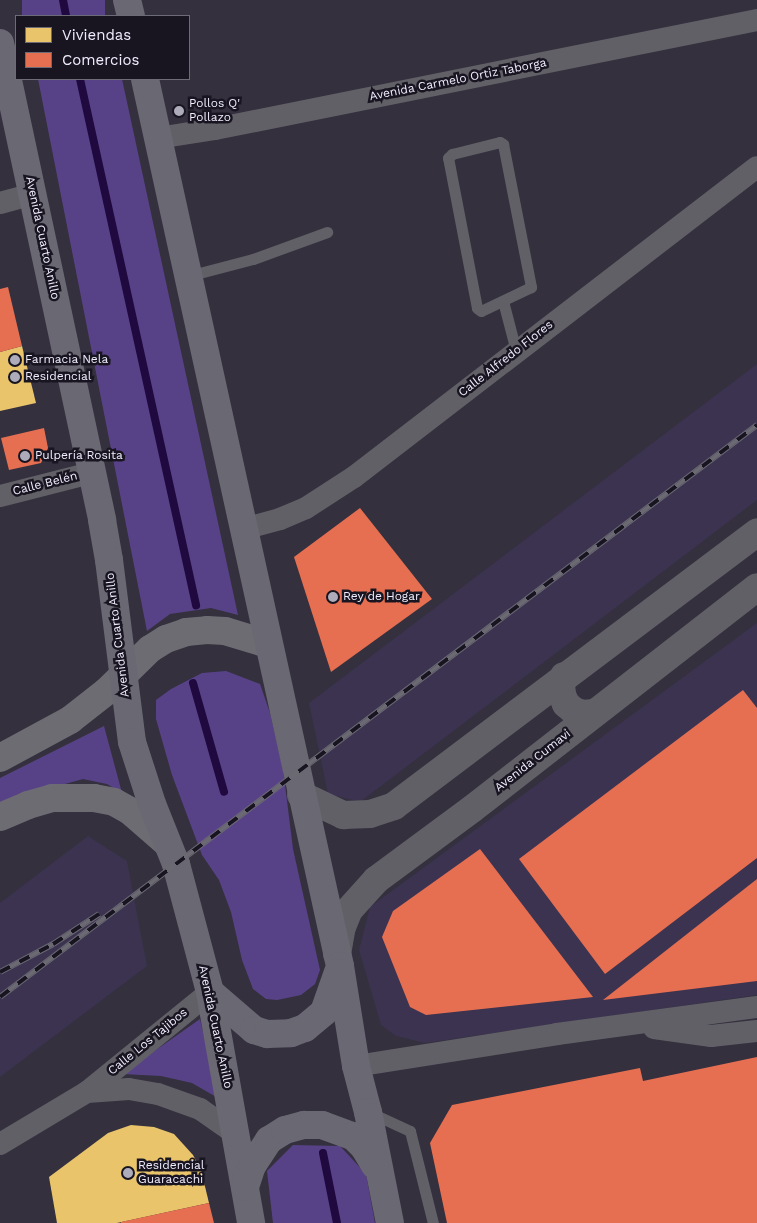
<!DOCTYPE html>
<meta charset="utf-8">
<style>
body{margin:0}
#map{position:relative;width:757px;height:1223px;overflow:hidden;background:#34303e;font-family:"Work Sans",sans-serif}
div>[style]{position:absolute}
.built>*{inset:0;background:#3b3350}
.green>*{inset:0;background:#584287;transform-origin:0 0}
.homes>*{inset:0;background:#e9c46a}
.shops>*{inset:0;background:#e76f51}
.stream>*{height:8px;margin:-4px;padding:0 4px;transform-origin:4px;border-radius:4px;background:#1f093e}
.service>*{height:11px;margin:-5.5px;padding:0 5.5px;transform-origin:5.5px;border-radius:5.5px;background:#626067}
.minor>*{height:22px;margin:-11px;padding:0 11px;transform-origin:11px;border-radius:11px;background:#626067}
.tertiary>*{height:28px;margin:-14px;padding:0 14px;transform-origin:14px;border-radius:14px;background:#626067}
.secondary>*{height:28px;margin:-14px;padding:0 14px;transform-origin:14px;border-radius:14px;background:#6d6c73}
.trunk>*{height:28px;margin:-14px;padding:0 14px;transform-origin:14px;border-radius:14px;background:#6a6872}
.rail>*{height:5.5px;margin-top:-2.75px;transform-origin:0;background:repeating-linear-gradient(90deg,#181521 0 11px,#6b6972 0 22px);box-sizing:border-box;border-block:1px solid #6b6972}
.dots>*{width:14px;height:14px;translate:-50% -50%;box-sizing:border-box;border:2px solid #181521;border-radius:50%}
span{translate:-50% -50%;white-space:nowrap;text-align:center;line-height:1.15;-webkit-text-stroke:5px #181521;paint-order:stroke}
.street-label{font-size:12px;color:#f0edfe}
.poi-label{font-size:12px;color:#f0edfe}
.left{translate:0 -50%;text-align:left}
.legend{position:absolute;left:15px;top:15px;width:175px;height:65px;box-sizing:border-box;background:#181521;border:1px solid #6e6b79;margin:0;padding:6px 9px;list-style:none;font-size:15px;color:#f0edfe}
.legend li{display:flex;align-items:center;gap:10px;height:25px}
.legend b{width:25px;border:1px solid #6e6b79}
</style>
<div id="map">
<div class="built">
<i style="clip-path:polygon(757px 364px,757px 500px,360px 802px,328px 794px,309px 703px)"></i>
<i style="clip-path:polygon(757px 623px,757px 995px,425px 1043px,396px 1036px,381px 1025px,359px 950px,370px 907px)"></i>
<i style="clip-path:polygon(88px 836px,127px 861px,147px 966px,0 1077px,0 903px)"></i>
</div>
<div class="green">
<i style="left:22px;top:0;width:83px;height:16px"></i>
<i style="clip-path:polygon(38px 79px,122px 79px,238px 615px,211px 608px,170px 614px,147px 631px)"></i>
<i style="clip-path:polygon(226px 671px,260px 684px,270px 713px,283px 769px,293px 849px,320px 970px,315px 984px,301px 995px,277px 1000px,266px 999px,253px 989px,242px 960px,231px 912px,219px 880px,202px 855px,172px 775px,156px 719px,156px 700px,171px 689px,202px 673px)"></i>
<i style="clip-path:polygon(104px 726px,122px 793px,107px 784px,83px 779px,0 802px,0 778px)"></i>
<i style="clip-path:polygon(200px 1019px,218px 1098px,192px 1083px,161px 1076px,122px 1074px)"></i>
<i style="clip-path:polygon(293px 1145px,340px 1146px,366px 1174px,375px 1223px,273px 1223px,267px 1171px)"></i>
</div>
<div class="homes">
<i style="clip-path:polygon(22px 346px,36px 403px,0 411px,0 352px)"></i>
<i style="clip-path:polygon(131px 1125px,154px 1127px,174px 1134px,193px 1155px,201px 1170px,209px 1203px,117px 1223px,57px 1223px,49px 1177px,108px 1133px)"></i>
</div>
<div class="shops">
<i style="clip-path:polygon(8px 287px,22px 346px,0 352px,0 289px)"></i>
<i style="clip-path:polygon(44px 428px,48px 448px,41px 463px,9px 470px,1px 438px)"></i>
<i style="clip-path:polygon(360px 508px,432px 599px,331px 672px,294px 557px)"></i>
<i style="clip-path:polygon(743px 690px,757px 708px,757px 858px,605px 974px,519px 859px)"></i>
<i style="clip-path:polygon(480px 849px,593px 997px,426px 1015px,410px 1007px,382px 937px,393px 911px)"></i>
<i style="clip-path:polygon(757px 879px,757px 981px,603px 1000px)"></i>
<i style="clip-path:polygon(757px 1057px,757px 1223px,447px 1223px,430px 1143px,452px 1105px,640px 1068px,643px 1081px)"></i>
<i style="clip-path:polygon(209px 1203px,214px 1223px,121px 1223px,121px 1222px)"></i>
</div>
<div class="stream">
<i style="left:63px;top:0;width:16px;rotate:79deg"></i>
<i style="left:80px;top:79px;width:539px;rotate:77.56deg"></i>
<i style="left:193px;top:683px;width:113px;rotate:74.1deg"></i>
<i style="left:323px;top:1153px;width:71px;rotate:78.7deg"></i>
</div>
<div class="service">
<i style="left:500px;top:142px;width:4px;rotate:34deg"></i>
<i style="left:503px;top:144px;width:146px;rotate:78.9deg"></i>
<i style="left:531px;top:287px;width:55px;rotate:154.4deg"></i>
<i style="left:481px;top:311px;width:5px;rotate:-143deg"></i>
<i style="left:477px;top:308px;width:153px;rotate:-100.9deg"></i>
<i style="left:448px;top:158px;width:6px;rotate:-45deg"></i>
<i style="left:452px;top:154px;width:49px;rotate:-14deg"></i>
<i style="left:188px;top:276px;width:67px;rotate:-14.7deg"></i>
<i style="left:253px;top:259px;width:79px;rotate:-20deg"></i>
<i style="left:503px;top:301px;width:52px;rotate:75.4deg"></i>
<i style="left:371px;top:1113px;width:43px;rotate:24.8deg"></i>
<i style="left:410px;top:1131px;width:95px;rotate:76deg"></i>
</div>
<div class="minor">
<i style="left:158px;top:138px;width:58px;rotate:-9deg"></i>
<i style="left:215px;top:129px;width:553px;rotate:-11.37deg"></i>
<i style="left:0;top:203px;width:34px;rotate:-15deg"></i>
<i style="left:0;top:496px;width:94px;rotate:-14.2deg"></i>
<i style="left:243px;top:529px;width:38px;rotate:-15deg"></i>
<i style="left:280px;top:519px;width:28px;rotate:-23deg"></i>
<i style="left:306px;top:508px;width:57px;rotate:-32.9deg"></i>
<i style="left:354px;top:477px;width:508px;rotate:-37.57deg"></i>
<i style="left:654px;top:1028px;width:58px;rotate:8deg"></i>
<i style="left:711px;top:1036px;width:46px;rotate:-6.2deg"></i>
<i style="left:356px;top:1066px;width:204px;rotate:-9deg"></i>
<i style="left:557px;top:1034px;width:202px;rotate:-7.7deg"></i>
<i style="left:87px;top:1092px;width:42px;rotate:-4.1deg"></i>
<i style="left:129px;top:1089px;width:29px;rotate:10deg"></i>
<i style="left:158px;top:1094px;width:45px;rotate:19.7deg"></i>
<i style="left:200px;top:1109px;width:44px;rotate:34.8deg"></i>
<i style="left:0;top:1144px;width:101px;rotate:-30.9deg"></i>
<i style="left:87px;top:1092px;width:159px;rotate:-39.1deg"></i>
</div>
<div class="tertiary">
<i style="left:564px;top:676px;width:9px;rotate:108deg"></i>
<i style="left:561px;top:685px;width:10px;rotate:84deg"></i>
<i style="left:562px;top:695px;width:10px;rotate:66deg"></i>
<i style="left:566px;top:704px;width:11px;rotate:41deg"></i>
<i style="left:574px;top:711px;width:9px;rotate:18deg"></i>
<i style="left:583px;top:714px;width:11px;rotate:-5deg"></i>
<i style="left:301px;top:795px;width:47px;rotate:25.5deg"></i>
<i style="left:343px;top:815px;width:27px;rotate:-2deg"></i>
<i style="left:370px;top:814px;width:25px;rotate:-18deg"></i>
<i style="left:394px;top:806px;width:455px;rotate:-37deg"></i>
<i style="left:337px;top:954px;width:27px;rotate:-80deg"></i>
<i style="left:342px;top:927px;width:18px;rotate:-68deg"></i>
<i style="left:349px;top:910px;width:40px;rotate:-48deg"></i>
<i style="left:376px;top:880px;width:119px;rotate:-36.5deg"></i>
<i style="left:472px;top:809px;width:361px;rotate:-37.9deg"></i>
</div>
<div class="secondary">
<i style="left:0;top:758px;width:80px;rotate:-28.5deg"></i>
<i style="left:70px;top:720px;width:47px;rotate:-38.1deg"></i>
<i style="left:107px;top:691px;width:60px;rotate:-44.3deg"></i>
<i style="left:150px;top:649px;width:19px;rotate:-32deg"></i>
<i style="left:166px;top:639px;width:21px;rotate:-19deg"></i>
<i style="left:186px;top:632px;width:21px;rotate:-5deg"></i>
<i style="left:207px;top:630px;width:18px;rotate:3deg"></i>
<i style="left:225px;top:631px;width:45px;rotate:16.8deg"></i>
<i style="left:0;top:817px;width:30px;rotate:-23deg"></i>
<i style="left:28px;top:805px;width:25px;rotate:-16deg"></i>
<i style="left:52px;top:798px;width:42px"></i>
<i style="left:94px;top:798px;width:20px;rotate:11deg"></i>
<i style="left:114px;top:802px;width:18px;rotate:29deg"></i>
<i style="left:130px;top:811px;width:49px;rotate:40.9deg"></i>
</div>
<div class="trunk">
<i style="left:127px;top:0;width:16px;rotate:76deg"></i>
<i style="left:0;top:43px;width:488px;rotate:77.9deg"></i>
<i style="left:102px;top:520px;width:41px;rotate:80.1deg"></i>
<i style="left:109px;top:560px;width:183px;rotate:82.8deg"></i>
<i style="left:132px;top:742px;width:65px;rotate:72.1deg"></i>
<i style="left:152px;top:804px;width:65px;rotate:68.2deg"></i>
<i style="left:176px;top:864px;width:132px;rotate:75.1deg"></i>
<i style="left:210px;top:992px;width:235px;rotate:79.9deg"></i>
<i style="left:145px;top:79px;width:908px;rotate:77.6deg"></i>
<i style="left:340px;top:966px;width:101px;rotate:80.9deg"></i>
<i style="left:356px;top:1066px;width:48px;rotate:75.4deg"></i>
<i style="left:368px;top:1112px;width:113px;rotate:78.8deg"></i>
<i style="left:210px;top:992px;width:58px;rotate:40.8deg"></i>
<i style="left:254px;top:1030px;width:14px;rotate:17deg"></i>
<i style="left:267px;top:1034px;width:24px;rotate:-2deg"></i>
<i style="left:291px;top:1033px;width:15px;rotate:-20deg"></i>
<i style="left:305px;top:1028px;width:25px;rotate:-40deg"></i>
<i style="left:324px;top:1012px;width:42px;rotate:-70.7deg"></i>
<i style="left:245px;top:1187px;width:22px;rotate:-72deg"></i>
<i style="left:252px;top:1166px;width:31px;rotate:-57deg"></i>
<i style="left:269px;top:1140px;width:19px;rotate:-32deg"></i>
<i style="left:285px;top:1130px;width:20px;rotate:-15deg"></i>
<i style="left:304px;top:1125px;width:18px"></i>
<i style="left:322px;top:1125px;width:33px;rotate:20deg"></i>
<i style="left:353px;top:1136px;width:16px;rotate:45deg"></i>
<i style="left:364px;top:1147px;width:21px;rotate:59deg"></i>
</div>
<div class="rail">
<i style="left:0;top:972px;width:60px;rotate:-27.8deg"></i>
<i style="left:53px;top:944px;width:55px;rotate:-33.1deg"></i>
<i style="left:0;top:997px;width:949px;rotate:-37.08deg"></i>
</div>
<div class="dots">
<i style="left:179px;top:111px;background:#aeabbb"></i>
<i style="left:15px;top:360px;background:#aeabbb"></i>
<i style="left:15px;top:377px;background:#aeabbb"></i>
<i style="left:25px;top:456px;background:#aeabbb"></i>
<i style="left:333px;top:597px;background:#aeabbb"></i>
<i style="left:128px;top:1173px;background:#aeabbb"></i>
</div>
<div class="street-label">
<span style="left:458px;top:80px;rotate:-11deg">Avenida Carmelo Ortiz Taborga</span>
<span style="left:42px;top:238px;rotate:78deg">Avenida Cuarto Anillo</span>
<span style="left:506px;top:359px;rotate:-38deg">Calle Alfredo Flores</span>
<span style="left:45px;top:484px;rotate:-14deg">Calle Belén</span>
<span style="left:118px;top:635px;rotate:-97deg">Avenida Cuarto Anillo</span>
<span style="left:533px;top:761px;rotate:-38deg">Avenida Cumavi</span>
<span style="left:215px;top:1027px;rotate:78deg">Avenida Cuarto Anillo</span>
<span style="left:148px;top:1042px;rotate:-39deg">Calle Los Tajibos</span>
</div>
<div class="poi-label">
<span class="left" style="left:189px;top:111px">Pollos Q'<br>Pollazo</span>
<span class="left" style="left:25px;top:360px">Farmacia Nela</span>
<span class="left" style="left:25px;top:377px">Residencial</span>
<span class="left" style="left:35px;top:456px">Pulpería Rosita</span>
<span class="left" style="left:343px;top:597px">Rey de Hogar</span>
<span class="left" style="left:138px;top:1173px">Residencial<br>Guaracachi</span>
</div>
<ul class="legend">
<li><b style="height:14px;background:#e9c46a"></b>Viviendas</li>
<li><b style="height:14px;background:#e76f51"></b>Comercios</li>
</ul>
</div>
